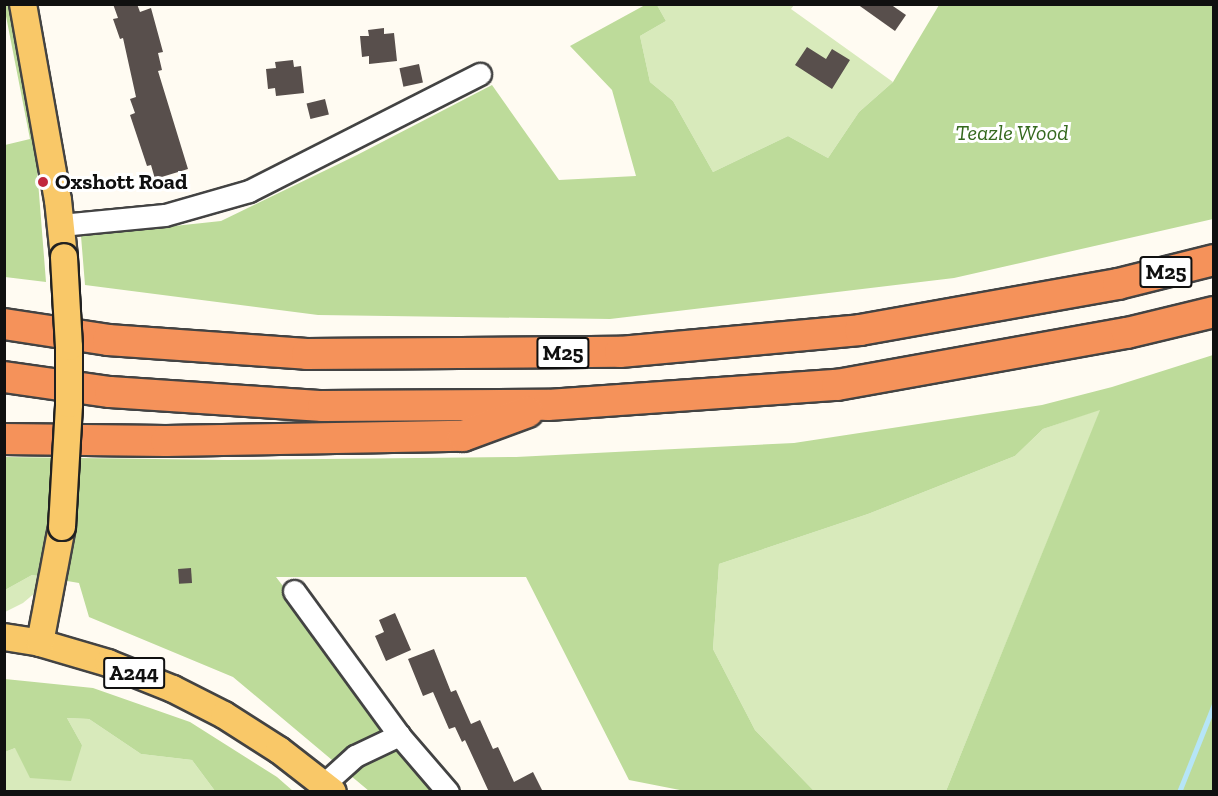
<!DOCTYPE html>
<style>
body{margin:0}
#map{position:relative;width:1218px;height:796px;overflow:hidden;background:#fffbf2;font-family:"Zilla Slab",serif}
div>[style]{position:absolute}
.green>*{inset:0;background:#d8eabb}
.forest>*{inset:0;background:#bddb9a}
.stream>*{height:5px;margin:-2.5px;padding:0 2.5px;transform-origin:2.5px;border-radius:2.5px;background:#b6e5f7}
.building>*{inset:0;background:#584f4c;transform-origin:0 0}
.roads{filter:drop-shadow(2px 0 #434343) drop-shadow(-2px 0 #434343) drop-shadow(0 2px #434343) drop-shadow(0 -2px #434343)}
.minor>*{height:21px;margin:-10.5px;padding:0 10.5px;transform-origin:10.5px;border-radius:10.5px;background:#fff}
.major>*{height:26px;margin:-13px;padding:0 13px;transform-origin:13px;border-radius:13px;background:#f9c868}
.highway>*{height:30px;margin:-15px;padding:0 15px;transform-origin:15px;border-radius:15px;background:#f5925a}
.bridges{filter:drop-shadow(2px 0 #212121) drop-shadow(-2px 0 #212121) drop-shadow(0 2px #212121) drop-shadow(0 -2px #212121)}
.major-bridge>*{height:26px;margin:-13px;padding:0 13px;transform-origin:13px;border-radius:13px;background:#f9c868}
.dots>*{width:16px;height:16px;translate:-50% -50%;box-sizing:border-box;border:3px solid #fff;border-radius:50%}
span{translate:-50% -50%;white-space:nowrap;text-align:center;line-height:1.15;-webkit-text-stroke:6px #fff;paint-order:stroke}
.shield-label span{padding:2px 4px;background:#fff;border:2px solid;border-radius:4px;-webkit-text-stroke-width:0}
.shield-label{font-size:21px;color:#101010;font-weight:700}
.park-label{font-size:22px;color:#35691e;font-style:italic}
.poi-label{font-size:22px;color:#101010;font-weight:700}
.left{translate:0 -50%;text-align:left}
.frame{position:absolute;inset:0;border:6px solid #101010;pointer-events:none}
</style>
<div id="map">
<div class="green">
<i style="clip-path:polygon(657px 5px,794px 5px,791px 9px,893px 82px,859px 112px,828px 158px,788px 136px,713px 172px,673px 101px,650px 82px,640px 36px,666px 21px)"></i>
<i style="clip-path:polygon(1101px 409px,946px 791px,814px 791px,755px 730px,713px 649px,719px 564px,868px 514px,1015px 456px,1043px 429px)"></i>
<i style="clip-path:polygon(32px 575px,43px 577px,36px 592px,23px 603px,5px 612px,5px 590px)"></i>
<i style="clip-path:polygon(67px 718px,89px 719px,141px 754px,192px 760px,215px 791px,5px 792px,5px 752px,15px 748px,82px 745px)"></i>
</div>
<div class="forest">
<i style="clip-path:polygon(11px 4px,35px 143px,46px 282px,5px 277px,5px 145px,30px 139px,5px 11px,5px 5px)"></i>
<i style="clip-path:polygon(645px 5px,657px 5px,666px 21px,640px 36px,650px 82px,673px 101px,713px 172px,788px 136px,828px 158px,859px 112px,893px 82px,939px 5px,1213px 5px,1213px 219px,954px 278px,610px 319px,318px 315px,85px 285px,81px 236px,221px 221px,357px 155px,492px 85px,559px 180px,636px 176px,612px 90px,570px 46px)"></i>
<i style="clip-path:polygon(1213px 355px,1213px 791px,946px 791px,1100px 410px,1043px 429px,1015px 456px,868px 514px,719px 564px,713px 649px,755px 730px,814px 791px,685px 791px,629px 780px,526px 577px,276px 577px,441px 792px,369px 791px,233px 677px,89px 617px,79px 583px,32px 575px,5px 590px,5px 457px,228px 460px,516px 457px,794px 443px,1042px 405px,1112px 387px)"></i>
<i style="clip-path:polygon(5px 679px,93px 688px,190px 722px,277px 777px,293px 791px,215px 791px,192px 760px,141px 754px,89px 719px,67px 718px,82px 745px,71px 781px,30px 778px,15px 748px,5px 752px)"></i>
</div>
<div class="stream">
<i style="left:1179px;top:792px;width:95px;rotate:-68.3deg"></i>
</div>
<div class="building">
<i style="clip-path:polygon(113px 4px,137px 4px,140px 12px,151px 8px,163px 52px,158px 53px,162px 70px,158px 71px,188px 169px,155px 179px,151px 165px,147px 166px,130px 115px,135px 113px,130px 99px,136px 97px,123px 38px,120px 39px,113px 19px,118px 18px)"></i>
<i style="clip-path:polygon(857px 4px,890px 4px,906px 15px,895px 31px)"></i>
<i style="clip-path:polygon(384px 28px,384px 34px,394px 33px,397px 61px,369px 64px,369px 56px,362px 57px,360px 36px,369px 36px,368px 30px)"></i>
<i style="clip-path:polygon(807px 47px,826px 59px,832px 49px,850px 60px,832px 89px,795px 65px)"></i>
<i style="clip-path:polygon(293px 60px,294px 67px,301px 66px,304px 93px,276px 96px,275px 88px,268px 89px,266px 69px,276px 68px,275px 62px)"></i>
<i style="left:419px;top:64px;width:19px;height:20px;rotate:78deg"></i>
<i style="left:325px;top:99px;width:16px;height:19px;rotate:76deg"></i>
<i style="left:191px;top:568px;width:15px;height:13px;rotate:86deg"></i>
<i style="clip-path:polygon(395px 613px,411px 650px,386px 661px,375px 636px,384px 632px,379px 620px)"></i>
<i style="clip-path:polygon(434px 649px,451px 692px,456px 690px,471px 724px,480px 720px,493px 749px,498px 747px,514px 782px,533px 772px,543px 792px,489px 792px,465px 740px,462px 742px,455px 727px,449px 729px,433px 692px,423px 696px,408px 659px)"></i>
</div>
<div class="roads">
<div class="minor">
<i style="left:61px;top:225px;width:104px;rotate:-5.5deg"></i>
<i style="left:165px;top:215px;width:87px;rotate:-15.9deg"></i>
<i style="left:249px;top:191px;width:259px;rotate:-26.9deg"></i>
<i style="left:294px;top:591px;width:178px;rotate:53.9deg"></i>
<i style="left:399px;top:735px;width:75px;rotate:49.3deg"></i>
<i style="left:324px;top:784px;width:42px;rotate:-42.1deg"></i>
<i style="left:355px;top:756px;width:49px;rotate:-25.5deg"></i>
</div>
<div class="major">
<i style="left:23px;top:4px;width:199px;rotate:79.9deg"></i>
<i style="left:58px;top:200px;width:57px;rotate:84deg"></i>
<i style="left:4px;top:637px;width:36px;rotate:9deg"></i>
<i style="left:40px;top:643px;width:71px;rotate:16.4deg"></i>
<i style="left:108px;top:663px;width:70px;rotate:21.8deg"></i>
<i style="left:173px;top:689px;width:57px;rotate:27deg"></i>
<i style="left:224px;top:715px;width:65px;rotate:32.5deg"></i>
<i style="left:279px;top:750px;width:68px;rotate:37.9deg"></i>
<i style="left:40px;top:643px;width:118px;rotate:-79.3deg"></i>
</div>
<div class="highway">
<i style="left:4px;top:324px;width:105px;rotate:8.7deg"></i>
<i style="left:108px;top:340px;width:199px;rotate:4deg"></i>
<i style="left:307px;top:354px;width:313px;rotate:-0.4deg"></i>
<i style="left:620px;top:352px;width:241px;rotate:-5.2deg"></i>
<i style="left:860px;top:330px;width:262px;rotate:-10.1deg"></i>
<i style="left:1118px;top:284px;width:99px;rotate:-14deg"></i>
<i style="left:4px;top:377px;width:107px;rotate:8.1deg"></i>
<i style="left:110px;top:392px;width:213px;rotate:3.8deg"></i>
<i style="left:323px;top:406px;width:225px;rotate:-0.3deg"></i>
<i style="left:548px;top:405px;width:290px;rotate:-4deg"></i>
<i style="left:837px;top:385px;width:295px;rotate:-10.2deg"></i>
<i style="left:1127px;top:333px;width:89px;rotate:-13.6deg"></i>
<i style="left:4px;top:439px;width:162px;rotate:0.7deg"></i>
<i style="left:166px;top:441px;width:297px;rotate:-1deg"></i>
<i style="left:463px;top:436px;width:69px;rotate:-20.3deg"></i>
</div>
</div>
<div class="bridges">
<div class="major-bridge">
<i style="left:62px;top:527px;width:123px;rotate:-86.7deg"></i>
<i style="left:69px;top:404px;width:57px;rotate:-90deg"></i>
<i style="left:69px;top:347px;width:90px;rotate:-93.2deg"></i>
</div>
</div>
<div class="dots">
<i style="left:43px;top:182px;background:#c1263c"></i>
</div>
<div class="shield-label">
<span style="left:1166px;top:272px">M25</span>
<span style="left:563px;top:353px">M25</span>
<span style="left:134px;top:673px">A244</span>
</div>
<div class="park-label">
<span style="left:1012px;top:133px">Teazle Wood</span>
</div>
<div class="poi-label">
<span class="left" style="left:55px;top:182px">Oxshott Road</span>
</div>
<div class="frame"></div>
</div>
